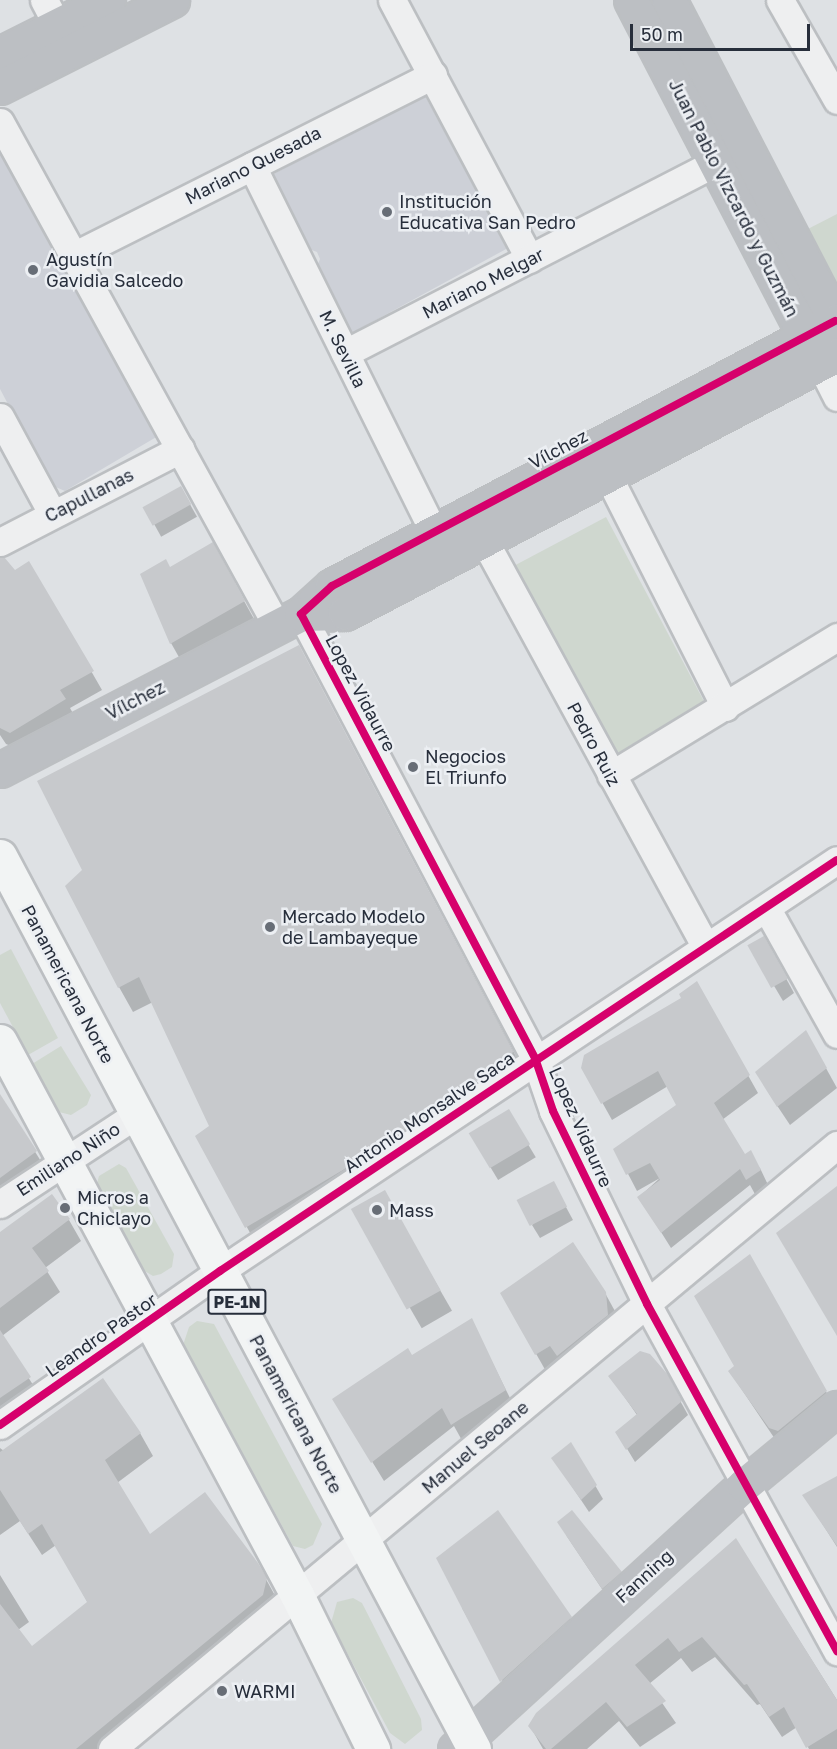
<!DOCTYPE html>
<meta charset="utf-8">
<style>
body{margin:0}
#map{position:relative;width:837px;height:1749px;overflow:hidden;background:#dee1e4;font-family:"Golos Text",sans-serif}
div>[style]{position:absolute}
.built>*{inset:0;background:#cdd0d7}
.green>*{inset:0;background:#cfd7cf;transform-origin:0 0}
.shadow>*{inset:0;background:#0003;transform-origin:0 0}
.building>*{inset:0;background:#c7c9cc;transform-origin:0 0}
.roads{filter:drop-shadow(2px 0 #bcbfc2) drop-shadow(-2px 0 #bcbfc2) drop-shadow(0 2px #bcbfc2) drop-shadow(0 -2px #bcbfc2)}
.street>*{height:27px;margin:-13.5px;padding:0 13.5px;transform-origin:13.5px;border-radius:13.5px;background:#eeeff0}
.secondary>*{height:33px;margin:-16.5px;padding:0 16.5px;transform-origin:16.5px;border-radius:16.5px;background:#bcbfc3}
.highway>*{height:33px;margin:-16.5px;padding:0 16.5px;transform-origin:16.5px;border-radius:16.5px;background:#f2f4f4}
.cycleway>*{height:8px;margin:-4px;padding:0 4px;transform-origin:4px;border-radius:4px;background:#d6006c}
.dots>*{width:16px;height:16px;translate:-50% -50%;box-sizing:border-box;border:3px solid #eceff3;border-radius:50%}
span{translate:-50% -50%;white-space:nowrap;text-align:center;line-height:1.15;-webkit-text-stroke:5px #eceff3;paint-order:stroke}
.shield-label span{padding:2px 4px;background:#eceff3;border:2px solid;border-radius:4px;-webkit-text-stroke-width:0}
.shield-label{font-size:16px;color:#272e3b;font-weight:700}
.street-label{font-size:18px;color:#272e3b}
.poi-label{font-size:18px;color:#272e3b}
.left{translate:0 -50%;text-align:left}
.scale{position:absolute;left:630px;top:24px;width:180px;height:27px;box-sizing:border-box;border:3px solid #272e3b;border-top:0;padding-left:8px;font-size:18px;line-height:21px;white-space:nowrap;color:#272e3b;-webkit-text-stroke:4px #eceff3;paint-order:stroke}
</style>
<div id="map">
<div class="built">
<i style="clip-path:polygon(424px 94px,508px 248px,352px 333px,316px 269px,320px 259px,317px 252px,304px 247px,268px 177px)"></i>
<i style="clip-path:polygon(0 152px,158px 436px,65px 491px,51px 485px,0 389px)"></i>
</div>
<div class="green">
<i style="clip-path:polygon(837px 214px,837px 289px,804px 231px)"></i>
<i style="left:606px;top:517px;width:214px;height:114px;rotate:62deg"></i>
<i style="clip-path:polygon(11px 949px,58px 1038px,28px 1055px,0 1003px,0 955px)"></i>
<i style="clip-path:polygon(61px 1046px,91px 1095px,87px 1105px,71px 1115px,59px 1112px,32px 1064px)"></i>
<i style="clip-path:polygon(119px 1164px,126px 1168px,174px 1254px,172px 1267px,161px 1274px,153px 1276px,143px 1270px,96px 1187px,99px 1176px)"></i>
<i style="clip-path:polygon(197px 1321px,214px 1324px,322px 1524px,313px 1545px,305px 1549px,293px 1546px,183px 1345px,189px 1327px)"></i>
<i style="clip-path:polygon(353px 1598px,362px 1603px,421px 1719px,422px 1730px,405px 1744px,390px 1733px,331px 1623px,337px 1602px)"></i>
</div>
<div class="shadow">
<i style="left:181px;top:488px;width:33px;height:41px;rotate:61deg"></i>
<i style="clip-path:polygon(222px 561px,254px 619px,180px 659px,171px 643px,170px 569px)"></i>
<i style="clip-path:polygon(29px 563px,102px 690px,70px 708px,75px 717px,21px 750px,6px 744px,0 735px,0 573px,15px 572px)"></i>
<i style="clip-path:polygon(299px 647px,527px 1077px,261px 1253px,197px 1136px,211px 1126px,153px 1002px,133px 1012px,119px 987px)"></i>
<i style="clip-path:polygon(764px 938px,794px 993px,783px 1001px,751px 947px)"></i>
<i style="clip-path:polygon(696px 983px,758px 1093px,722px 1120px,744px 1157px,760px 1168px,769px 1187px,756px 1196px,750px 1185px,671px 1248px,639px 1197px,660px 1178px,637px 1191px,615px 1149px,678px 1105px,668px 1086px,612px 1120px,583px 1068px,683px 999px)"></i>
<i style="clip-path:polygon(806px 1032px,837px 1088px,790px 1125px,768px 1092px)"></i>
<i style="clip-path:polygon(0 1096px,49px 1174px,0 1211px)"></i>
<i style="left:508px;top:1111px;width:54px;height:44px;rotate:59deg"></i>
<i style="left:384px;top:1193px;width:136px;height:35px;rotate:60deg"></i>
<i style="clip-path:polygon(560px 1196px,573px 1220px,540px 1238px,532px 1225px)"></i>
<i style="clip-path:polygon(69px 1220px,81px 1241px,45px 1268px,60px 1292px,2px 1336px,42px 1399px,0 1424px,0 1234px)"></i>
<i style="clip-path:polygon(750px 1256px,837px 1411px,781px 1448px,730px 1372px,736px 1367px)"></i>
<i style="clip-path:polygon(605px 1293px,616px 1313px,547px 1373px,502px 1294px)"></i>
<i style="clip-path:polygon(471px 1320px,516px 1410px,464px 1444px,454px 1426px,384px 1481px,346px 1419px,411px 1357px)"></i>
<i style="clip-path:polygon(610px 1376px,667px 1377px,688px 1415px,635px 1462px,617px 1432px,637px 1415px)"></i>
<i style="clip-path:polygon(140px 1433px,153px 1456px,117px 1483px,150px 1537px,257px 1563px,278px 1601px,117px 1749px,0 1749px,0 1575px,29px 1622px,18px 1630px,32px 1648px,88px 1603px,56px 1545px,42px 1555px,20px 1521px,0 1535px,0 1448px,4px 1451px)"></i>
<i style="clip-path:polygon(571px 1444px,603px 1499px,589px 1512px,553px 1458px)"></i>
<i style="clip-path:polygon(837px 1478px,837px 1547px,804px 1495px)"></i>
<i style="clip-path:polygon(566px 1535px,620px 1572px,628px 1585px,610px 1601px)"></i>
<i style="clip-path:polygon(736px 1540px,837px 1700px,837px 1749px,809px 1749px,797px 1727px,782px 1737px,760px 1704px,757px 1705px,715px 1657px,692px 1672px,681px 1658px,649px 1684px,676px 1723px,640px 1747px,619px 1721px,587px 1749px,543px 1749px,530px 1726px,537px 1714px)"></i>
<i style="clip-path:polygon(462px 1608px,570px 1618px,582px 1637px,513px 1700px)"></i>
</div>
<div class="building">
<i style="left:181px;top:486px;width:21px;height:44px;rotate:61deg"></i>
<i style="clip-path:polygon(213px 542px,245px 601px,170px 644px,140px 574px,166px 559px,170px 567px)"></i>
<i style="clip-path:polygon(4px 557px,15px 570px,29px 561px,94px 671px,60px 690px,66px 699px,10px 733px,0 728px,0 558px)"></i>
<i style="clip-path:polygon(299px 645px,513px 1051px,511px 1058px,353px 1164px,245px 1228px,195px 1136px,209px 1126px,139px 977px,118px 988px,65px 886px,82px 870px,37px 781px)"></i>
<i style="left:764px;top:936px;width:49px;height:19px;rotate:61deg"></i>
<i style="clip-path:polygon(697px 981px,750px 1075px,714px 1103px,745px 1154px,751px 1150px,761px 1170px,746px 1180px,740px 1169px,661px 1233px,637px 1197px,660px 1180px,650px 1163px,626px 1175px,613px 1149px,676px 1105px,658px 1071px,601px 1104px,581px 1068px,584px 1055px,681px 998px,679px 994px)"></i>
<i style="clip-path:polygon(806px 1030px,827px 1068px,777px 1107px,755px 1072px)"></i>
<i style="clip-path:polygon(0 1094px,37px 1151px,0 1178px)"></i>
<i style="left:509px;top:1109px;width:41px;height:47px;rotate:59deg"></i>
<i style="left:554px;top:1181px;width:29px;height:42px;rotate:63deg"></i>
<i style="clip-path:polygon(837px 1186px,837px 1336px,776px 1233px)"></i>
<i style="left:385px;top:1190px;width:115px;height:39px;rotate:61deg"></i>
<i style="clip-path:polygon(52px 1194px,70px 1219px,32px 1248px,49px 1271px,0 1308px,0 1232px)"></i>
<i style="clip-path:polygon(573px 1242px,606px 1292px,608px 1315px,557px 1356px,550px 1346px,535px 1355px,500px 1293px)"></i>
<i style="clip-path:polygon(750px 1254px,827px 1391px,778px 1431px,769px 1428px,728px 1371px,734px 1366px,694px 1296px)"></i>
<i style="clip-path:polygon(472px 1318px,506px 1390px,451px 1425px,442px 1408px,371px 1463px,332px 1399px,408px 1348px,412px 1355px)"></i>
<i style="clip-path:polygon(0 1330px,31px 1377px,0 1398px)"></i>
<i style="clip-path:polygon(640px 1351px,650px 1354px,669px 1376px,682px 1401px,626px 1450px,615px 1432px,637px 1414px,608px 1376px)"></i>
<i style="clip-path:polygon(103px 1378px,141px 1433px,105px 1460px,150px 1534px,205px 1492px,258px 1563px,267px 1578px,263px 1595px,76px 1749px,0 1749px,0 1604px,32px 1646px,87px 1602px,42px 1524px,28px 1534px,0 1490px,0 1452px)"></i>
<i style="clip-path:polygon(571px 1442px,597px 1485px,581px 1500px,551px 1458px)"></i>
<i style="clip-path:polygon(837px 1476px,837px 1546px,802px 1495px)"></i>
<i style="clip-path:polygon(498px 1510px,572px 1617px,500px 1682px,436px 1558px)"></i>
<i style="clip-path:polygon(572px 1510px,622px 1572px,602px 1589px,557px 1522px)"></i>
<i style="clip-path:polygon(736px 1538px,837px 1700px,837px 1729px,806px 1748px,784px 1707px,769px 1717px,747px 1684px,744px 1685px,702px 1637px,679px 1652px,668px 1638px,635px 1665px,666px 1701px,627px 1727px,606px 1702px,551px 1749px,546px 1749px,528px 1726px,536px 1713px)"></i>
</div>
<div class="roads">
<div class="street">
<i style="left:44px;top:0;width:47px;rotate:62.4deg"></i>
<i style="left:392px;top:0;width:293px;rotate:62deg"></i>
<i style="left:780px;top:0;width:115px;rotate:60.3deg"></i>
<i style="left:0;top:122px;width:575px;rotate:61.21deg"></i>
<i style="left:252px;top:166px;width:409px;rotate:63.6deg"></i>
<i style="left:73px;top:256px;width:403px;rotate:-26.7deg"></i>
<i style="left:345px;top:353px;width:417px;rotate:-27.2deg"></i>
<i style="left:820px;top:364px;width:37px;rotate:63deg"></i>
<i style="left:0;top:417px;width:109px;rotate:61.6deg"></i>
<i style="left:608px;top:476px;width:259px;rotate:63.1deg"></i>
<i style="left:0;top:542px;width:203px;rotate:-27.3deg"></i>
<i style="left:485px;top:542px;width:459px;rotate:61.4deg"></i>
<i style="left:301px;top:614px;width:502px;rotate:62.21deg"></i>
<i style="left:535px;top:1058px;width:56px;rotate:71.2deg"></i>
<i style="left:553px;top:1111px;width:215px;rotate:64deg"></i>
<i style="left:647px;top:1304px;width:396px;rotate:61.3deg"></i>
<i style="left:611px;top:775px;width:265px;rotate:-31.4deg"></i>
<i style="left:767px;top:909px;width:143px;rotate:60.8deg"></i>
<i style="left:0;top:1204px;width:164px;rotate:-33.3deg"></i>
<i style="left:0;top:1425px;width:269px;rotate:-35deg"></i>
<i style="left:220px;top:1271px;width:741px;rotate:-33.67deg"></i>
<i style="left:112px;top:1749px;width:944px;rotate:-39.8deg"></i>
</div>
<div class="secondary">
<i style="left:631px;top:0;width:400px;rotate:62.6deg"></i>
<i style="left:669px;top:0;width:365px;rotate:62.6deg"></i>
<i style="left:0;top:54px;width:121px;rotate:-26.6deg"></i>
<i style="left:0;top:87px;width:193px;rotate:-26.8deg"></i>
<i style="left:301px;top:614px;width:42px;rotate:-42.1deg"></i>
<i style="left:332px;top:586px;width:569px;rotate:-27.78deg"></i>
<i style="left:0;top:770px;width:339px;rotate:-27.4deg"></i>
<i style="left:301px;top:614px;width:44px;rotate:-1.3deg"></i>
<i style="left:345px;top:613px;width:556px;rotate:-27.67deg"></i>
<i style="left:455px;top:1749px;width:391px;rotate:-42.4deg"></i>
<i style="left:744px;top:1485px;width:121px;rotate:-39.6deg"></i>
</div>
<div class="highway">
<i style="left:0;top:856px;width:1011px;rotate:62.04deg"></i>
<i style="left:0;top:1041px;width:629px;rotate:61.8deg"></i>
<i style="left:297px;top:1595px;width:172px;rotate:63.7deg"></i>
</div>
</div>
<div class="cycleway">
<i style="left:835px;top:321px;width:569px;rotate:152.22deg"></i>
<i style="left:332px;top:586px;width:42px;rotate:137.9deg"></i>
<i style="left:301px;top:614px;width:502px;rotate:62.21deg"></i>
<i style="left:535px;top:1058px;width:56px;rotate:71.2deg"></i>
<i style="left:553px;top:1111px;width:215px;rotate:64deg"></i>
<i style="left:647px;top:1304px;width:396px;rotate:61.3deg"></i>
<i style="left:0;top:1425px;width:269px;rotate:-35deg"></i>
<i style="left:220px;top:1271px;width:741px;rotate:-33.67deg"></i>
</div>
<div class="dots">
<i style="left:387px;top:212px;background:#676d76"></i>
<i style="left:33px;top:270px;background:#676d76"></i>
<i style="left:413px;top:767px;background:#676d76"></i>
<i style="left:270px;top:927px;background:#676d76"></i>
<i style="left:65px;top:1208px;background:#676d76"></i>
<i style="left:377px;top:1210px;background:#676d76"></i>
<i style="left:222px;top:1691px;background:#676d76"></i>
</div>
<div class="shield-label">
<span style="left:237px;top:1302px">PE-1N</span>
</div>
<div class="street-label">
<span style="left:253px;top:165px;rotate:-27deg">Mariano Quesada</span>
<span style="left:734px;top:198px;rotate:63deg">Juan Pablo Vizcardo y Guzmán</span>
<span style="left:483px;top:283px;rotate:-27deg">Mariano Melgar</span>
<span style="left:343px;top:349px;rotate:64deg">M. Sevilla</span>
<span style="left:558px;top:449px;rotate:-28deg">Vílchez</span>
<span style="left:89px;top:495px;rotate:-27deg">Capullanas</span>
<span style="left:361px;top:693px;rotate:62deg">Lopez Vidaurre</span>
<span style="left:135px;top:700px;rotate:-27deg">Vílchez</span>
<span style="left:594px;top:744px;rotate:62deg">Pedro Ruiz</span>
<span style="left:68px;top:984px;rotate:62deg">Panamericana Norte</span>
<span style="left:429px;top:1112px;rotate:-34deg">Antonio Monsalve Saca</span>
<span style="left:581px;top:1127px;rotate:66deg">Lopez Vidaurre</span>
<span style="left:68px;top:1159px;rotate:-33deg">Emiliano Niño</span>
<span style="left:101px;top:1335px;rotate:-35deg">Leandro Pastor</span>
<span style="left:296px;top:1414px;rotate:62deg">Panamericana Norte</span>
<span style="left:475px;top:1447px;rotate:-40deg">Manuel Seoane</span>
<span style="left:644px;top:1576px;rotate:-42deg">Fanning</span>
</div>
<div class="poi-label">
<span class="left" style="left:399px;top:212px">Institución<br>Educativa San Pedro</span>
<span class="left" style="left:46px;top:270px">Agustín<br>Gavidia Salcedo</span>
<span class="left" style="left:425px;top:767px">Negocios<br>El Triunfo</span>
<span class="left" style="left:282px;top:927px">Mercado Modelo<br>de Lambayeque</span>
<span class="left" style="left:77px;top:1208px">Micros a<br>Chiclayo</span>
<span class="left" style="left:389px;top:1210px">Mass</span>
<span class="left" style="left:234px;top:1691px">WARMI</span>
</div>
<div class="scale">50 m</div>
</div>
